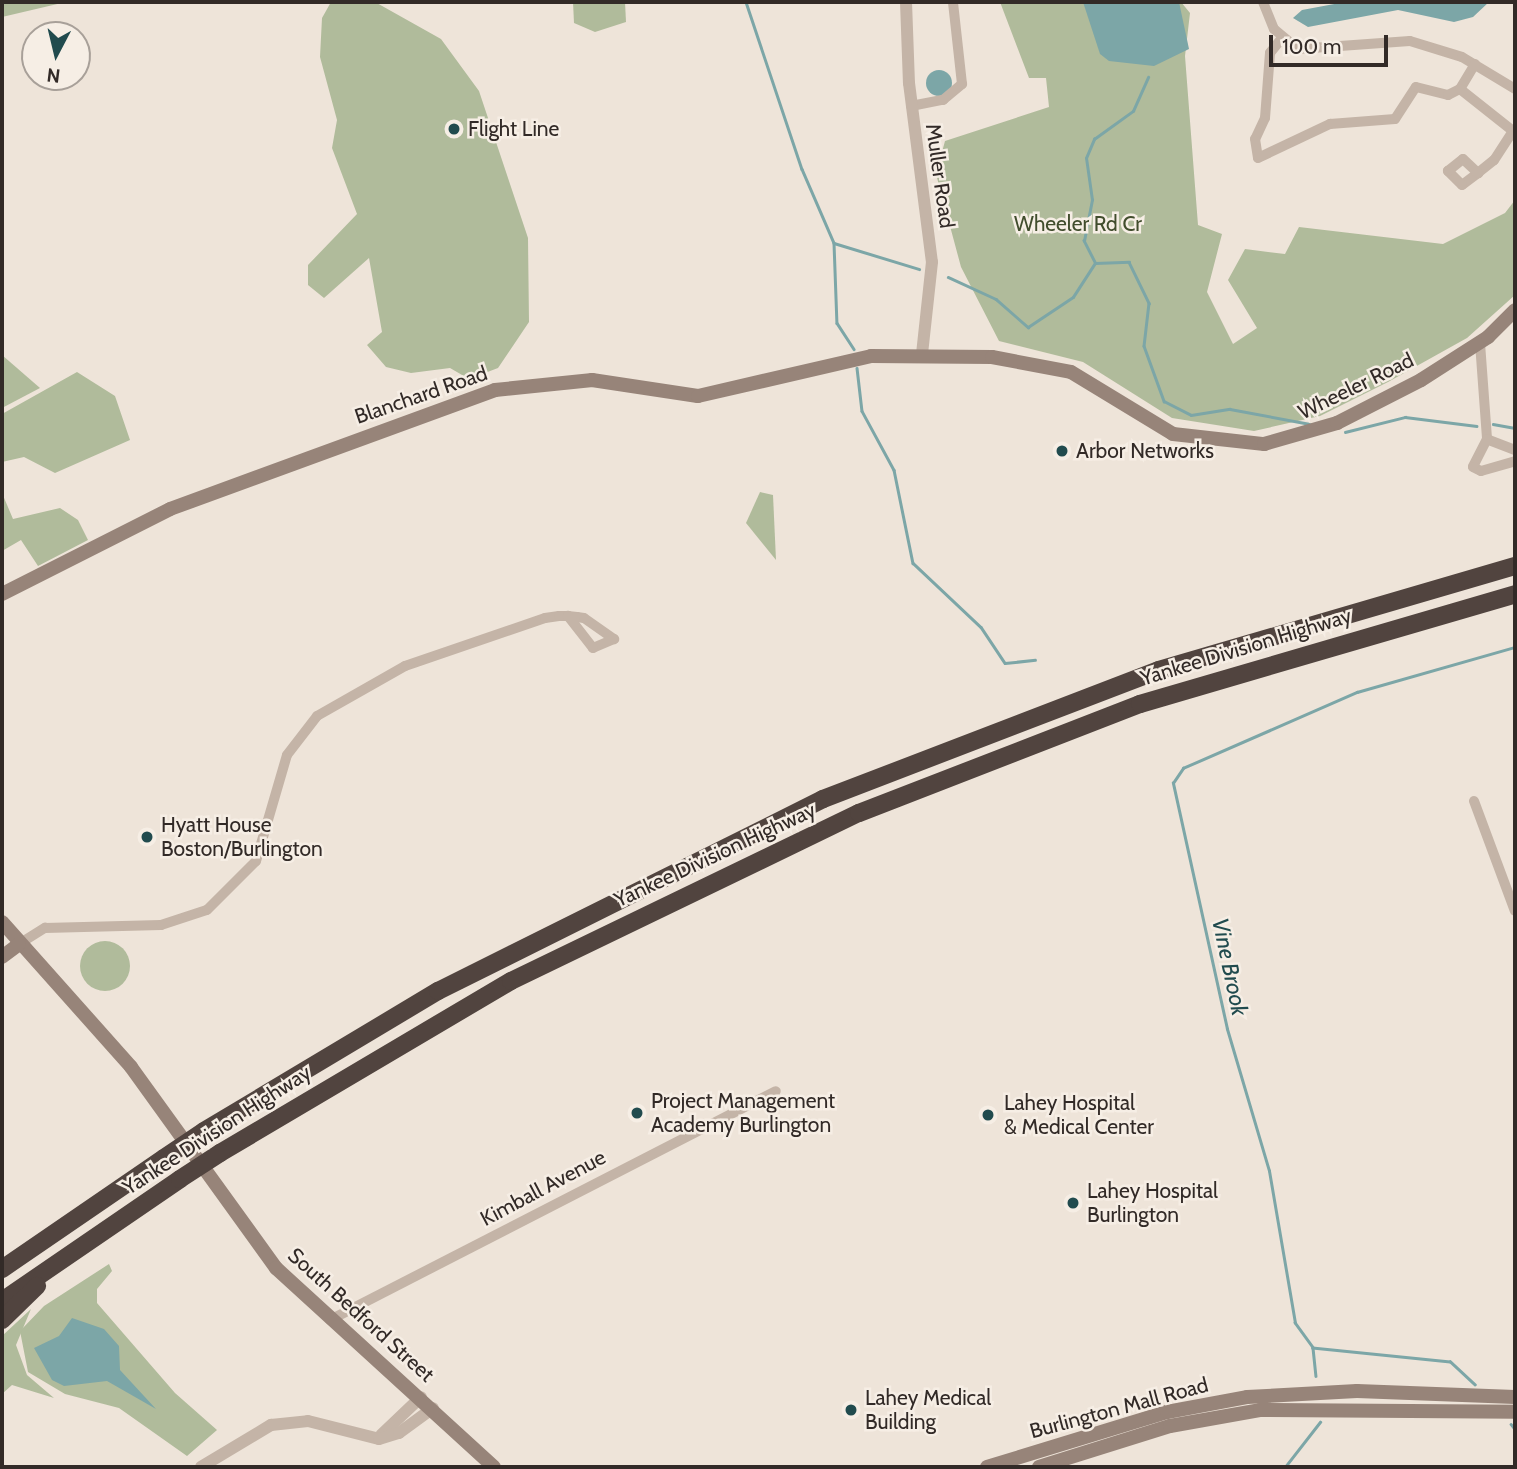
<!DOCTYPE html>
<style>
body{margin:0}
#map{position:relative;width:1517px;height:1469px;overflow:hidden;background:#eee4d9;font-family:Cabin,sans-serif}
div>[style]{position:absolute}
.green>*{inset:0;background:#b0bb9b}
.round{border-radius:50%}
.water>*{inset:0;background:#7ca6a7}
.stream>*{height:2.5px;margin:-1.25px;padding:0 1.25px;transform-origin:1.25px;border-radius:1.25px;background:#7ca6a7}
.minor>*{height:10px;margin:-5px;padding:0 5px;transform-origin:5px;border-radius:5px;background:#c4b4a7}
.tertiary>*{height:12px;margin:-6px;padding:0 6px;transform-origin:6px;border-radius:6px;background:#c4b4a7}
.secondary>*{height:14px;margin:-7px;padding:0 7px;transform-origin:7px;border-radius:7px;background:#978479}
.motorway>*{height:18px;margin:-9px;padding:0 9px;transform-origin:9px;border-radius:9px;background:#51443f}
.motorway-bridge>*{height:18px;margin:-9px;padding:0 9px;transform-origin:9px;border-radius:9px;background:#51443f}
.dots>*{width:19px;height:19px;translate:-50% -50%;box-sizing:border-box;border:4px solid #f6eee5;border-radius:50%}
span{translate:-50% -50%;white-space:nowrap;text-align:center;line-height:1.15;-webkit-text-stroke:5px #f6eee5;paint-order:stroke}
.poi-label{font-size:21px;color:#322a27}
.left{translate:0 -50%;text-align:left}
.street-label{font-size:21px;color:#322a27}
.park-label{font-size:21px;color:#414d2d}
.water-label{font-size:23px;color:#214b4e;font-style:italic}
.frame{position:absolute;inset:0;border:4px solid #322a27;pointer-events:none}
.north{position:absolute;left:21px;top:21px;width:70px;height:70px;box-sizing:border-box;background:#f6eee5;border:2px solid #a8a099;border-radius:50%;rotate:187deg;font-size:19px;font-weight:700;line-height:28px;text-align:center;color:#322a27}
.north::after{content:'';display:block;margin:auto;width:24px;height:32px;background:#214b4e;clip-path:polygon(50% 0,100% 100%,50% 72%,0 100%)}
.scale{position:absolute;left:1269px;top:35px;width:119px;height:32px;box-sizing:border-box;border:4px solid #322a27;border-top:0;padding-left:9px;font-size:21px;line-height:24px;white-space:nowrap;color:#322a27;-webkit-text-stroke:5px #f6eee5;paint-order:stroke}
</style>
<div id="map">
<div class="green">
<i style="clip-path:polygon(2px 2px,66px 2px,2px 17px)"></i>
<i style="clip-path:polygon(331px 2px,375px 2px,441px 39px,479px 91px,528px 238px,529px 322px,498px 368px,469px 379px,450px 368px,411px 373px,386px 367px,367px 345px,382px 332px,369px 258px,324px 298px,308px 285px,308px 265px,357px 214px,332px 148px,337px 120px,320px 57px,322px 18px)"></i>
<i style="clip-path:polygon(573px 2px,625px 2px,626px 22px,595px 32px,574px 23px)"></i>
<i style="clip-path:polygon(1000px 2px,1181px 2px,1190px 13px,1185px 56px,1198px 225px,1222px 234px,1207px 292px,1233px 344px,1257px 328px,1228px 280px,1245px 249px,1285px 254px,1299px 227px,1443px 244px,1505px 213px,1515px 200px,1515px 295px,1467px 338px,1388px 382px,1320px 416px,1254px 431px,1172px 418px,1083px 362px,999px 341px,961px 267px,936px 174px,945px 141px,1049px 107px,1046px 78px,1029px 78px)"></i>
<i style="clip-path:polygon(2px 355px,40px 388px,2px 408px)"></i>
<i style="clip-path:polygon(77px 372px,115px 396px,130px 440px,55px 473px,24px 457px,2px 462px,2px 414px)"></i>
<i style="clip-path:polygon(760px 492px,773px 495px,776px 560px,746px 523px)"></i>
<i style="clip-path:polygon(2px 493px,13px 519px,60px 508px,78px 520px,88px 540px,38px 566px,21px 540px,2px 551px)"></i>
<i class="round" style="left:80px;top:941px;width:50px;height:50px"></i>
<i style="clip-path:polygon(109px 1264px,112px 1271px,97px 1289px,97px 1303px,175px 1393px,217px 1430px,187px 1456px,119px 1408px,65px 1394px,28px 1372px,20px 1331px,44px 1306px)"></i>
<i style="clip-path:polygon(31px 1309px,16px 1345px,27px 1375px,54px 1398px,12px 1385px,2px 1394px,2px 1336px)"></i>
</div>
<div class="water">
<i style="clip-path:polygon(1083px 2px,1179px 2px,1189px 49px,1154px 66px,1109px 61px,1100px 54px)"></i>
<i style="clip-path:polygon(1345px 2px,1389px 3px,1489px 2px,1473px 17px,1454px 22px,1398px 10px,1308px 27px,1293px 18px,1302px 10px)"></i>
<i class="round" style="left:926px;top:70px;width:26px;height:26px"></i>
<i style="clip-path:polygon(72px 1318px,104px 1329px,119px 1346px,120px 1370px,156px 1409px,107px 1381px,64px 1386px,52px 1380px,34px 1348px,59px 1336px)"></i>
</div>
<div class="stream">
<i style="left:746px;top:2px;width:176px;rotate:71.5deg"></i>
<i style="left:802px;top:169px;width:81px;rotate:66.6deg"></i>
<i style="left:834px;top:243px;width:80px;rotate:87.9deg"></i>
<i style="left:837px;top:323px;width:31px;rotate:57deg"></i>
<i style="left:834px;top:243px;width:89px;rotate:17deg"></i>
<i style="left:1095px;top:263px;width:34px;rotate:-2deg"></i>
<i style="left:1129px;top:262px;width:46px;rotate:64deg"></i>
<i style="left:1149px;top:303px;width:43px;rotate:96.6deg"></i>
<i style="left:1144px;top:346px;width:59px;rotate:70deg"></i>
<i style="left:1164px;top:401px;width:30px;rotate:27deg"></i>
<i style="left:1191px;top:415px;width:39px;rotate:-9deg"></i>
<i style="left:1230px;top:409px;width:81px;rotate:10.6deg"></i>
<i style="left:1095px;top:263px;width:25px;rotate:-117deg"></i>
<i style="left:1084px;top:241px;width:42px;rotate:-79deg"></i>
<i style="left:1092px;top:200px;width:42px;rotate:-98.1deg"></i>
<i style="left:1086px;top:158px;width:21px;rotate:-67deg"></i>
<i style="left:1094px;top:139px;width:48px;rotate:-35.7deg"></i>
<i style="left:1133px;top:111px;width:37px;rotate:-66deg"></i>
<i style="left:948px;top:277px;width:53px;rotate:24.6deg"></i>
<i style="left:996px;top:299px;width:43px;rotate:41.2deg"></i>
<i style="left:1028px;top:327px;width:54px;rotate:-33.7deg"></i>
<i style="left:1073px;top:297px;width:40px;rotate:-57.1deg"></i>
<i style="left:857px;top:368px;width:43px;rotate:83.4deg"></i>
<i style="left:862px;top:411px;width:67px;rotate:61.5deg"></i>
<i style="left:894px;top:470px;width:95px;rotate:78.5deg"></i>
<i style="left:913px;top:563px;width:93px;rotate:43.3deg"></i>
<i style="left:981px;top:627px;width:43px;rotate:56.3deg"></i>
<i style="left:1005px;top:663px;width:30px;rotate:-6deg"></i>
<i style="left:1493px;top:424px;width:22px;rotate:10deg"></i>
<i style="left:1345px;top:432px;width:62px;rotate:-14deg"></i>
<i style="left:1405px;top:417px;width:72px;rotate:7.2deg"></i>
<i style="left:1313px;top:1348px;width:28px;rotate:84deg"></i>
<i style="left:1475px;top:1385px;width:34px;rotate:-137deg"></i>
<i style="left:1450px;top:1362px;width:138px;rotate:-174.2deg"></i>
<i style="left:1313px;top:1348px;width:31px;rotate:-126deg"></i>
<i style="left:1295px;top:1323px;width:154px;rotate:-99.7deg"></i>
<i style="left:1269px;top:1171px;width:148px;rotate:-106.5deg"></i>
<i style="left:1227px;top:1029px;width:252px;rotate:-102.4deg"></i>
<i style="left:1173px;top:783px;width:18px;rotate:-56deg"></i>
<i style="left:1183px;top:768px;width:190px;rotate:-23.6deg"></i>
<i style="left:1357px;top:692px;width:164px;rotate:-15.9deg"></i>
<i style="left:1511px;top:1424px;width:6px;rotate:51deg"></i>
<i style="left:1285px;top:1467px;width:57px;rotate:-52.1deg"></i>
</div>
<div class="minor">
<i style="left:1263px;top:2px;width:29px;rotate:68deg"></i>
<i style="left:1274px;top:29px;width:31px;rotate:40deg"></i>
<i style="left:1298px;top:49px;width:112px;rotate:-4.1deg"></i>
<i style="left:1410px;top:41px;width:54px;rotate:17.1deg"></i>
<i style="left:1462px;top:57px;width:62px;rotate:31.1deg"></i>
<i style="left:1282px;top:38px;width:19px;rotate:129deg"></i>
<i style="left:1270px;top:53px;width:65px;rotate:94.4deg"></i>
<i style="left:1265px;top:118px;width:23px;rotate:115deg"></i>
<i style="left:1255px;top:139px;width:19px;rotate:81deg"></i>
<i style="left:1258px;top:158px;width:80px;rotate:-25.3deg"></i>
<i style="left:1330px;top:124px;width:65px;rotate:-4.4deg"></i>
<i style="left:1395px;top:119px;width:38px;rotate:-57deg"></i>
<i style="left:1416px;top:87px;width:33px;rotate:14deg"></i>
<i style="left:1448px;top:95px;width:13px;rotate:-27deg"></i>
<i style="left:1475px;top:64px;width:29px;rotate:121deg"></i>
<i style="left:1460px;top:89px;width:68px;rotate:38.4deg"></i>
<i style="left:1513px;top:131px;width:35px;rotate:123deg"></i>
<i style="left:1494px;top:160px;width:21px;rotate:141deg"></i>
<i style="left:1478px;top:173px;width:20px;rotate:143deg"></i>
<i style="left:1462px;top:185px;width:20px;rotate:-135deg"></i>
<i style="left:1448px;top:171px;width:19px;rotate:-39deg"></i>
<i style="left:1463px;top:159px;width:21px;rotate:43deg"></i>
<i style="left:911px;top:106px;width:33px;rotate:-11deg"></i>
<i style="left:943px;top:100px;width:25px;rotate:-40deg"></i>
<i style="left:962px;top:84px;width:82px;rotate:-96.3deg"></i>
<i style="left:1480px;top:343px;width:96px;rotate:85.8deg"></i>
<i style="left:1515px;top:450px;width:30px;rotate:-159deg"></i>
<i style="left:1487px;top:439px;width:31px;rotate:117deg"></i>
<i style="left:1473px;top:467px;width:9px;rotate:27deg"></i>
<i style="left:1481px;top:471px;width:35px;rotate:-16deg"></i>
<i style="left:1474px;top:801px;width:117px;rotate:69.6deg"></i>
<i style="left:19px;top:944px;width:31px;rotate:-32deg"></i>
<i style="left:45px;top:928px;width:116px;rotate:-1.5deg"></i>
<i style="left:161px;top:925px;width:48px;rotate:-18.1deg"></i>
<i style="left:207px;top:910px;width:69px;rotate:-45deg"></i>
<i style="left:256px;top:861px;width:110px;rotate:-73.7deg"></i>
<i style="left:287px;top:755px;width:49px;rotate:-52.4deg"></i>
<i style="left:317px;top:716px;width:101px;rotate:-29.6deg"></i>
<i style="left:405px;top:666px;width:148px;rotate:-18.9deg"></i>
<i style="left:545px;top:618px;width:14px;rotate:-8deg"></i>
<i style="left:559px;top:616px;width:9px"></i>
<i style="left:568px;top:616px;width:9px;rotate:6deg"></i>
<i style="left:577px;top:617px;width:7px;rotate:8deg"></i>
<i style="left:584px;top:618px;width:37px;rotate:35deg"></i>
<i style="left:614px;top:639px;width:23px;rotate:157deg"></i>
<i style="left:593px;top:648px;width:41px;rotate:-128deg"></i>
<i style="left:330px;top:1320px;width:501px;rotate:-27.18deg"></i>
</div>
<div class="tertiary">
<i style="left:906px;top:2px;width:81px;rotate:87.9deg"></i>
<i style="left:909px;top:83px;width:180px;rotate:82.7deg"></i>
<i style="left:932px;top:262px;width:93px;rotate:96.2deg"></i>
<i style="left:381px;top:1435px;width:55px;rotate:-43.5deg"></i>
<i style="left:201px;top:1467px;width:82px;rotate:-31deg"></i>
<i style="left:271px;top:1425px;width:37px;rotate:-6deg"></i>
<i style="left:308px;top:1421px;width:73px;rotate:14.2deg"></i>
<i style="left:379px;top:1439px;width:21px;rotate:-17deg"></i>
<i style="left:399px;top:1433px;width:42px;rotate:-36.3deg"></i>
</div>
<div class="secondary">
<i style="left:2px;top:594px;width:188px;rotate:-26.8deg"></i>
<i style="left:170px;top:509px;width:346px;rotate:-20.1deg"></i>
<i style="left:495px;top:390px;width:98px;rotate:-5.9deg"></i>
<i style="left:592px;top:380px;width:107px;rotate:8.6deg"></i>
<i style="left:698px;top:396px;width:178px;rotate:-13deg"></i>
<i style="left:871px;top:356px;width:121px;rotate:0.5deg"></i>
<i style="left:992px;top:357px;width:80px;rotate:10.8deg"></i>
<i style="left:1071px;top:372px;width:119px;rotate:31.3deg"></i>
<i style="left:1173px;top:434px;width:92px;rotate:6.3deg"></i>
<i style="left:1264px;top:444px;width:76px;rotate:-16deg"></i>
<i style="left:1337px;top:423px;width:94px;rotate:-27.1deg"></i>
<i style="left:1421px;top:380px;width:80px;rotate:-32.7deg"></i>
<i style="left:1488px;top:337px;width:38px;rotate:-45deg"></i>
<i style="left:2px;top:922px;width:194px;rotate:48.3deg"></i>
<i style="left:131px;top:1067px;width:248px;rotate:54.2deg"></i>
<i style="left:276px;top:1268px;width:295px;rotate:42.4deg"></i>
<i style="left:2px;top:957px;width:21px;rotate:-37deg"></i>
<i style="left:987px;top:1467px;width:188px;rotate:-17deg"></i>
<i style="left:1167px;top:1412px;width:81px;rotate:-10.6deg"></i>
<i style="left:1247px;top:1397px;width:110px;rotate:-3.1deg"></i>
<i style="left:1357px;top:1391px;width:158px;rotate:2.2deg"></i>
<i style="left:1039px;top:1467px;width:137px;rotate:-17.4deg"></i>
<i style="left:1170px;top:1426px;width:91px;rotate:-10.1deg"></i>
<i style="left:1260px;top:1410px;width:255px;rotate:0.4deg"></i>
</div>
<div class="motorway">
<i style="left:204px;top:1131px;width:273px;rotate:-30.9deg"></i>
<i style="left:438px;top:991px;width:430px;rotate:-26.5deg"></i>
<i style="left:823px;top:799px;width:360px;rotate:-21deg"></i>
<i style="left:1159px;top:670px;width:371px;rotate:-16.3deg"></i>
<i style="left:220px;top:1153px;width:338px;rotate:-30.6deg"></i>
<i style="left:511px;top:981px;width:386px;rotate:-25.8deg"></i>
<i style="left:859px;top:813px;width:301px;rotate:-21.2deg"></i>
<i style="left:1140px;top:704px;width:391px;rotate:-16.3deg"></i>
<i style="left:2px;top:1269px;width:196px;rotate:-34.4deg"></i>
<i style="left:2px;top:1301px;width:216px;rotate:-34.4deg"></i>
<i style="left:2px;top:1320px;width:49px;rotate:-44.2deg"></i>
</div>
<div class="motorway-bridge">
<i style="left:164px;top:1158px;width:48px;rotate:-34deg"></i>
<i style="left:180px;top:1179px;width:48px;rotate:-33deg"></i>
</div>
<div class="dots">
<i style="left:454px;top:129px;background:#214b4e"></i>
<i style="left:1062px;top:451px;background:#214b4e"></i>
<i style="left:147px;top:837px;background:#214b4e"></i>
<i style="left:637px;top:1113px;background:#214b4e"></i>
<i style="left:988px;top:1115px;background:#214b4e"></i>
<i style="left:1073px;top:1203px;background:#214b4e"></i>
<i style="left:851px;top:1410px;background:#214b4e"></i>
</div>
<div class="poi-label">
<span class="left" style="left:468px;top:129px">Flight Line</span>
<span class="left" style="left:1076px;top:451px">Arbor Networks</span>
<span class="left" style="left:161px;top:837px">Hyatt House<br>Boston/Burlington</span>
<span class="left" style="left:651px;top:1113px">Project Management<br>Academy Burlington</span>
<span class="left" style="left:1004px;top:1115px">Lahey Hospital<br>&amp; Medical Center</span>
<span class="left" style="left:1087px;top:1203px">Lahey Hospital<br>Burlington</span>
<span class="left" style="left:865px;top:1410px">Lahey Medical<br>Building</span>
</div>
<div class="street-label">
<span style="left:940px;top:176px;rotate:82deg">Muller Road</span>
<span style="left:1356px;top:386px;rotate:-26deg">Wheeler Road</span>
<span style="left:421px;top:395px;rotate:-19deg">Blanchard Road</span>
<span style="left:1246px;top:647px;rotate:-17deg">Yankee Division Highway</span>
<span style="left:715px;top:855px;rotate:-25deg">Yankee Division Highway</span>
<span style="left:217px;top:1130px;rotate:-33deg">Yankee Division Highway</span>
<span style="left:543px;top:1188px;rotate:-28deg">Kimball Avenue</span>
<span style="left:361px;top:1315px;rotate:42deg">South Bedford Street</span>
<span style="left:1119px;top:1408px;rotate:-15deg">Burlington Mall Road</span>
</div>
<div class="park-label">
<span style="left:1078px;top:224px">Wheeler Rd Cr</span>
</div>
<div class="water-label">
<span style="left:1230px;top:967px;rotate:78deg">Vine Brook</span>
</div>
<div class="frame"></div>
<div class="north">N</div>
<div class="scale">100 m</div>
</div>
